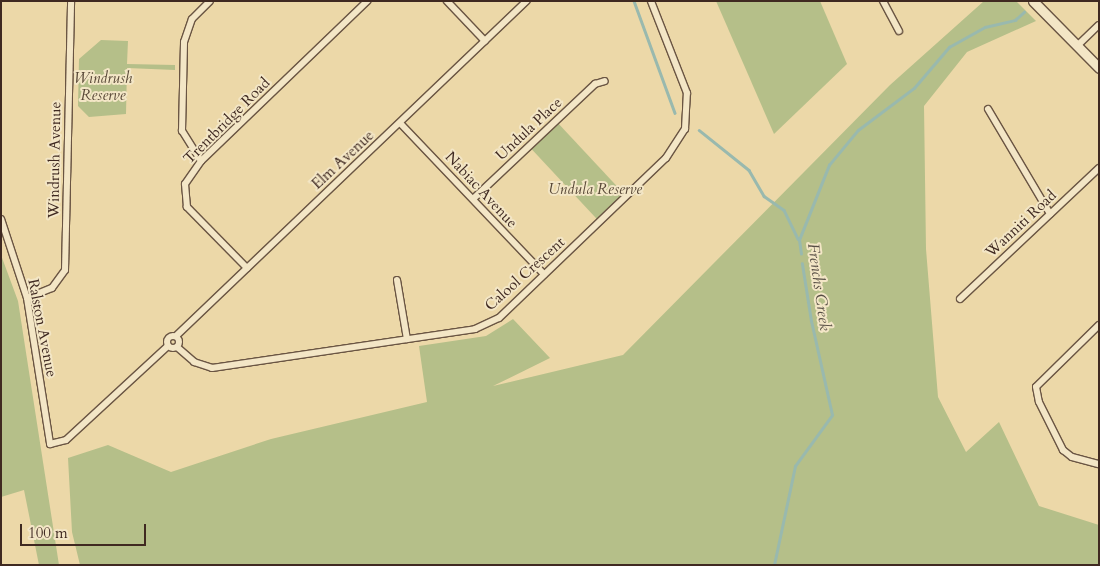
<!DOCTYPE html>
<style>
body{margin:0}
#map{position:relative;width:1100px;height:566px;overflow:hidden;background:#ecd8a8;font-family:Cardo,serif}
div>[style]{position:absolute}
.green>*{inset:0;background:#b5bf89;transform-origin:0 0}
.stream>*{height:2.5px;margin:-1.25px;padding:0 1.25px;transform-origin:1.25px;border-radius:1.25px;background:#99b9ae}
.roads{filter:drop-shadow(1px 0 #6a5543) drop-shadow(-1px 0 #6a5543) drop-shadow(0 1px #6a5543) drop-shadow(0 -1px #6a5543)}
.minor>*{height:6px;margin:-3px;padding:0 3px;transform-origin:3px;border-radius:3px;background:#f3e6c6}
.minor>.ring{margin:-3px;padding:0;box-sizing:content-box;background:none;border:6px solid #f3e6c6;border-radius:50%}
.tertiary>*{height:9px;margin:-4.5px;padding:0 4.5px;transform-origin:4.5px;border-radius:4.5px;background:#f3e6c6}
span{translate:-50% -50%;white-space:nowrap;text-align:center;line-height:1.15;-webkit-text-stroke:4px #f3e6c6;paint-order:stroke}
.park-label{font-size:15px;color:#574736;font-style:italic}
.street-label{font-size:15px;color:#3f2921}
.water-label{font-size:16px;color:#564d44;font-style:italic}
.frame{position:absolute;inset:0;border:2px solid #3f2921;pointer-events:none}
.scale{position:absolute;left:20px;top:524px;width:126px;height:22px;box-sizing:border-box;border:2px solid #3f2921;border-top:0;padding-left:6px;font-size:15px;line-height:18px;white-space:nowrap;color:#3f2921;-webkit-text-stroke:4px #f3e6c6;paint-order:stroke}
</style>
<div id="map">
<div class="green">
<i style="clip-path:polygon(716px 1px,820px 1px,847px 64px,774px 134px)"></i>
<i style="clip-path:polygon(984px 1px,1016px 1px,1036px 21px,967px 52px,924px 106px,926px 249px,938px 397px,966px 452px,999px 422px,1039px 506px,1099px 525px,1099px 564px,80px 565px,72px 532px,68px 458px,108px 445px,171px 472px,271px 439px,427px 402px,419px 346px,486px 336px,513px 319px,550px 358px,493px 386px,623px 355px,890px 85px)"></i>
<i style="clip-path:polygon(101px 40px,128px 41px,127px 64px,175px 65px,175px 70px,127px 68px,126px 114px,89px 117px,78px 106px,79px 59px)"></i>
<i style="left:556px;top:121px;width:103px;height:37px;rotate:47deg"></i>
<i style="clip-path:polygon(1px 255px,18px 301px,59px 565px,39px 565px,24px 490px,1px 497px)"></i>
</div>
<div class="stream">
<i style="left:634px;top:1px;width:119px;rotate:69.9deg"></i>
<i style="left:699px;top:130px;width:64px;rotate:38.7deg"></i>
<i style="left:749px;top:170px;width:30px;rotate:60deg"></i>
<i style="left:764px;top:196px;width:24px;rotate:35deg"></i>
<i style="left:784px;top:210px;width:32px;rotate:64deg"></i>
<i style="left:801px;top:254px;width:14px;rotate:-98deg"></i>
<i style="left:799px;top:240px;width:81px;rotate:-68.2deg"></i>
<i style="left:829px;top:165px;width:45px;rotate:-50.4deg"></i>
<i style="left:858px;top:130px;width:70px;rotate:-36.9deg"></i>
<i style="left:914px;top:88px;width:54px;rotate:-49.5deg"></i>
<i style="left:949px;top:47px;width:41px;rotate:-29.1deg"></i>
<i style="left:985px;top:27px;width:31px;rotate:-13deg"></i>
<i style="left:1015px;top:20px;width:12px;rotate:-42deg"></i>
<i style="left:774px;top:565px;width:101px;rotate:-78deg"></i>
<i style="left:795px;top:466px;width:63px;rotate:-54deg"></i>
<i style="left:832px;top:415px;width:96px;rotate:-102.6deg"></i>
<i style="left:811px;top:321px;width:58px;rotate:-99deg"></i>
</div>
<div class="roads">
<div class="minor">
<i style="left:447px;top:1px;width:55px;rotate:46.5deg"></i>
<i style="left:883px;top:1px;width:34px;rotate:62deg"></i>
<i style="left:1077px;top:46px;width:30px;rotate:-44deg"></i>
<i style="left:988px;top:109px;width:122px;rotate:59.4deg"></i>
<i style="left:400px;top:123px;width:209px;rotate:46.4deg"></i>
<i style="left:201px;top:161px;width:36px;rotate:-122deg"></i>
<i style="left:182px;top:131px;width:89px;rotate:-88.7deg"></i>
<i style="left:184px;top:42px;width:24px;rotate:-71deg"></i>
<i style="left:192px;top:19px;width:25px;rotate:-45deg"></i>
<i style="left:473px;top:199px;width:168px;rotate:-43.3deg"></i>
<i style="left:595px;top:84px;width:10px;rotate:-17deg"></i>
<i style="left:1px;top:219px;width:83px;rotate:71.8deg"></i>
<i style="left:27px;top:298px;width:148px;rotate:81deg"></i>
<i style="left:50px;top:444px;width:16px;rotate:-14deg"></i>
<i style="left:66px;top:440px;width:139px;rotate:-42.7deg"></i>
<i style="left:247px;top:268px;width:86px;rotate:-134.5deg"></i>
<i style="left:187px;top:207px;width:23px;rotate:-95deg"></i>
<i style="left:185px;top:184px;width:28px;rotate:-55deg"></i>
<i style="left:201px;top:161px;width:231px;rotate:-43.9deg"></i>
<i style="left:397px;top:280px;width:60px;rotate:80.4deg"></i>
<i style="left:27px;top:298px;width:27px;rotate:-22deg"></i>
<i style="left:52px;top:288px;width:22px;rotate:-54deg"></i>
<i style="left:65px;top:270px;width:269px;rotate:-88.7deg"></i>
<i style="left:960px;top:299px;width:191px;rotate:-43.3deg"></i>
<i style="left:1099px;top:325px;width:88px;rotate:135.5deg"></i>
<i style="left:1036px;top:387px;width:15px;rotate:79deg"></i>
<i style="left:1039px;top:402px;width:54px;rotate:63.4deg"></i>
<i style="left:1063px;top:450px;width:11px;rotate:38deg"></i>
<i style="left:1072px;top:457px;width:28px;rotate:15deg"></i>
<i class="ring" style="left:167px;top:336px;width:6px;height:6px"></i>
<i style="left:176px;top:336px;width:485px;rotate:-43.7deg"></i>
<i style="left:177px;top:347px;width:23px;rotate:41deg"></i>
<i style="left:194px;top:362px;width:19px;rotate:18deg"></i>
<i style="left:212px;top:368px;width:266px;rotate:-8.4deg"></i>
<i style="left:475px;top:329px;width:26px;rotate:-25deg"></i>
<i style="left:499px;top:318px;width:231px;rotate:-43.8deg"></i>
<i style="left:666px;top:158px;width:35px;rotate:-57deg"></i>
<i style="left:685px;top:129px;width:36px;rotate:-87deg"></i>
<i style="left:687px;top:93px;width:99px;rotate:-111.4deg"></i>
</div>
<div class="tertiary">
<i style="left:1033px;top:1px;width:94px;rotate:45.4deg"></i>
</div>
</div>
<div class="park-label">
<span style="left:103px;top:87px">Windrush<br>Reserve</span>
<span style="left:595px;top:190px">Undula Reserve</span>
</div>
<div class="street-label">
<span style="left:227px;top:121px;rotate:-45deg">Trentbridge Road</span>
<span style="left:529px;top:129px;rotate:-43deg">Undula Place</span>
<span style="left:55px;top:160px;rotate:-89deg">Windrush Avenue</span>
<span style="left:343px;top:160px;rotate:-43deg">Elm Avenue</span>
<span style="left:481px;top:190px;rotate:47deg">Nabiac Avenue</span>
<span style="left:1021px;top:224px;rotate:-43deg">Wanniti Road</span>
<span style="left:525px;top:274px;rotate:-42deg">Calool Crescent</span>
<span style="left:42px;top:328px;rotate:79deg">Ralston Avenue</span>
</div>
<div class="water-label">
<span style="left:819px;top:287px;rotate:82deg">Frenchs Creek</span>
</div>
<div class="frame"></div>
<div class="scale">100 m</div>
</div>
